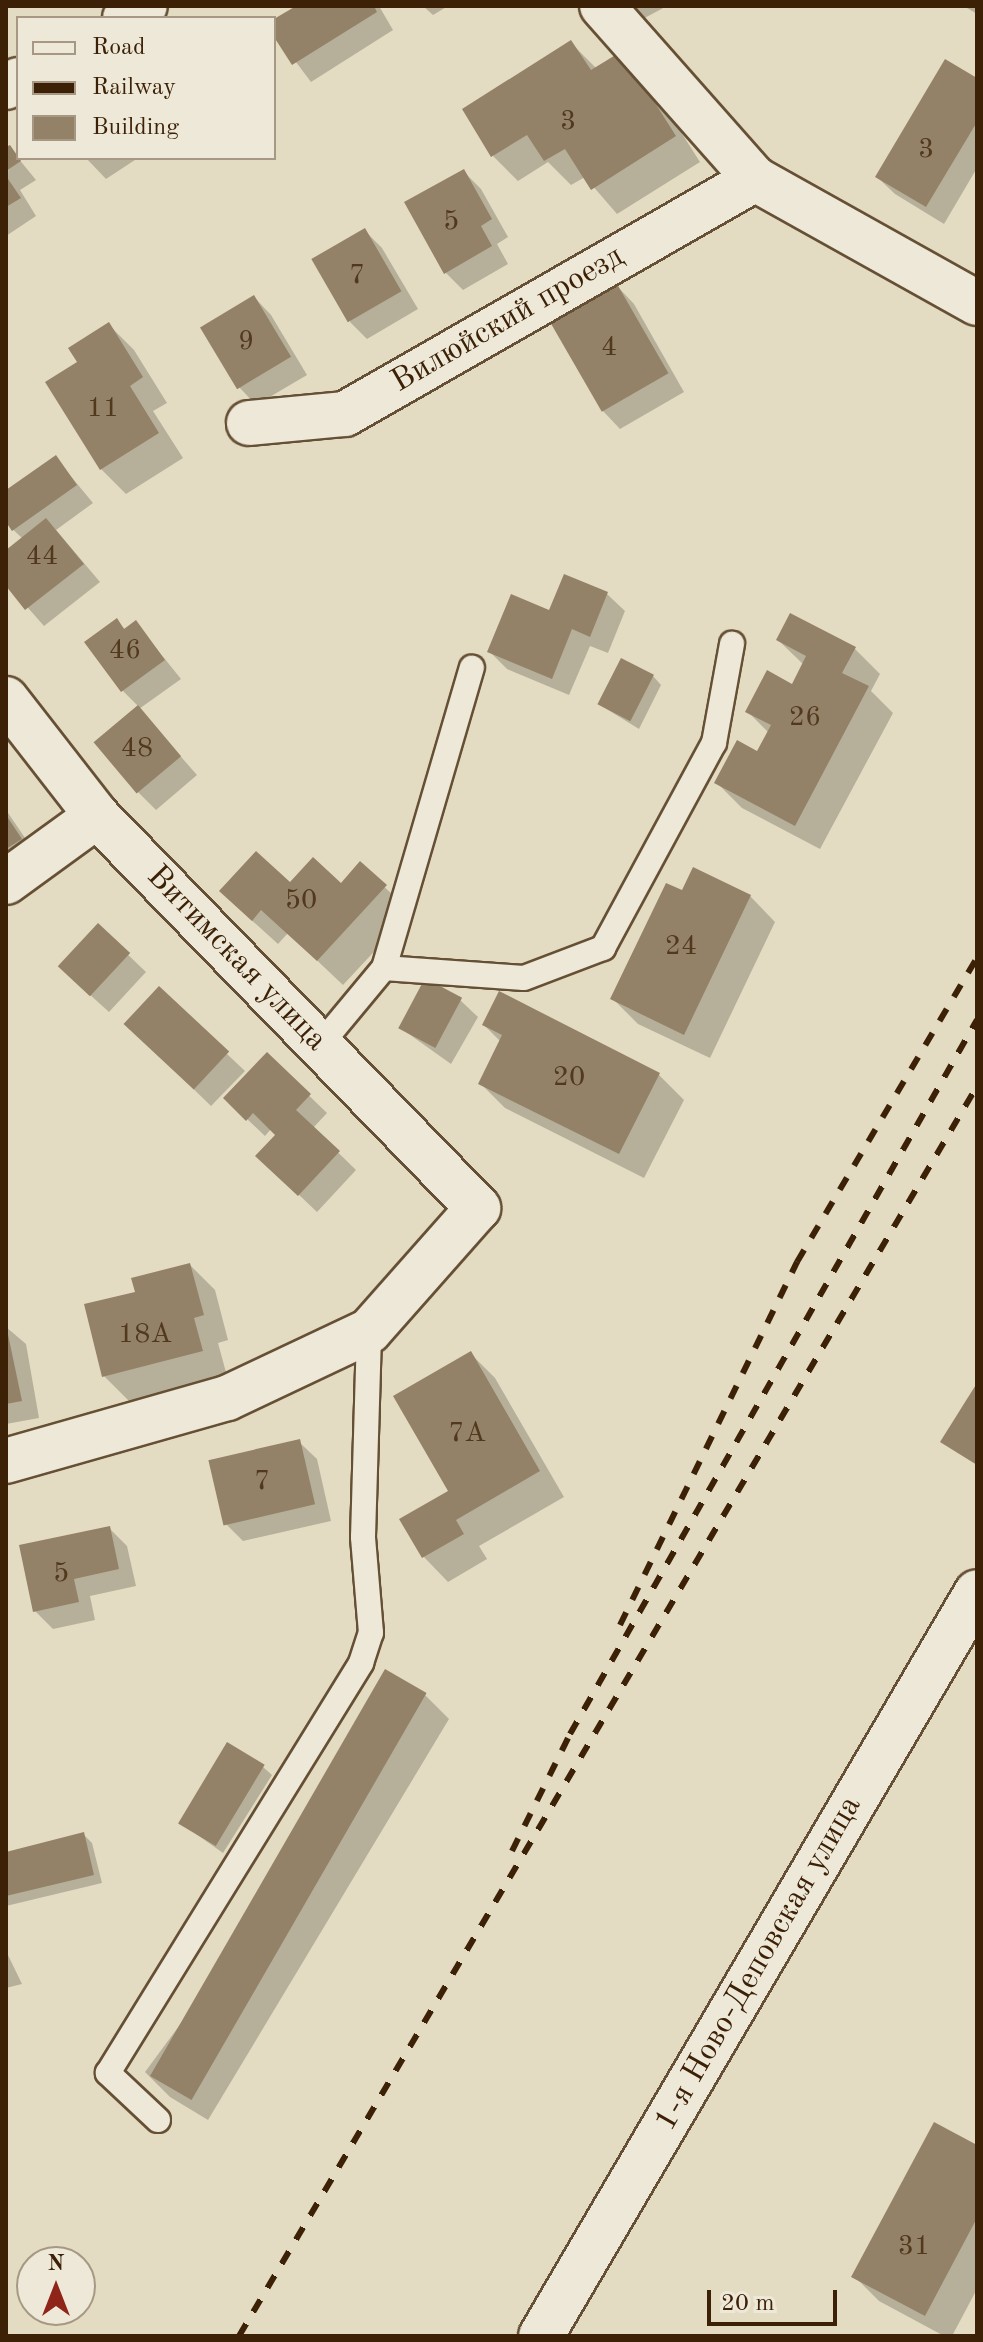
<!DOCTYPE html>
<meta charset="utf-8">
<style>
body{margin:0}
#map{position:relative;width:983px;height:2342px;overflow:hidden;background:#e4dcc2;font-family:"Old Standard TT",serif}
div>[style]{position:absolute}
.shadow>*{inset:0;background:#0003}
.building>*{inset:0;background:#938268;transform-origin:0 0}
.roads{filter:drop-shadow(2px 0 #665035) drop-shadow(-2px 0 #665035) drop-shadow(0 2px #665035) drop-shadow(0 -2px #665035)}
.lane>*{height:24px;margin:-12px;padding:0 12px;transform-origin:12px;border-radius:12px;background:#ede8d7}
.street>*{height:44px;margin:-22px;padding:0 22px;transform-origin:22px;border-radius:22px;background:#ede8d7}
.secondary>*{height:44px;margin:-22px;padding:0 22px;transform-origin:22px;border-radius:22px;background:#ede8d7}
.rail>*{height:6px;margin-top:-3px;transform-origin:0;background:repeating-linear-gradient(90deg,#3c2106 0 14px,transparent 0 28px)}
span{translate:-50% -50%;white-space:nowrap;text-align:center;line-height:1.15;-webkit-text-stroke:7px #ede8d7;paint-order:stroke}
.number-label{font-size:28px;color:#52391e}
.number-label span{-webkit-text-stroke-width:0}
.street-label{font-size:32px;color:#3c2106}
.frame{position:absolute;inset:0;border:8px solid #3c2106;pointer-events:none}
.legend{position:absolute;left:16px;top:16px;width:260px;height:144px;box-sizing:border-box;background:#ede8d7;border:2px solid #a69883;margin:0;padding:10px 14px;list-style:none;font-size:24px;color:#3c2106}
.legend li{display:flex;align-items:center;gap:16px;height:40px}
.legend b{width:40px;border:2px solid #a69883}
.north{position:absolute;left:16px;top:2246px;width:80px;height:80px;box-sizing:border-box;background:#ede8d7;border:2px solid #a69883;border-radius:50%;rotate:0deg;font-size:22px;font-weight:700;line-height:32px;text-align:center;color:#3c2106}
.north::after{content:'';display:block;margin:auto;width:28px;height:36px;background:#8f2418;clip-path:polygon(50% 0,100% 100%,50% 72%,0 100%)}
.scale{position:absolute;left:707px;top:2290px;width:130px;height:36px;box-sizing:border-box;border:4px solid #3c2106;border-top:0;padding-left:10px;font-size:24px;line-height:28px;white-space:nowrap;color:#3c2106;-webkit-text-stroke:6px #ede8d7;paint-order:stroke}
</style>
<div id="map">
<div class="shadow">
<i style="clip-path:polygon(299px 6px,379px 6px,393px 30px,311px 82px,274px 33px,274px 22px)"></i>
<i style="clip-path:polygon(423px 6px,448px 6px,433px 15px)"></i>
<i style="clip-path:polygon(625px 6px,667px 6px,639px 21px)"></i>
<i style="clip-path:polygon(965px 6px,977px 6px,977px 14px,967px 8px)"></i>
<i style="clip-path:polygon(571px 43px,597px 69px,647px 79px,700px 162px,617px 214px,585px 177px,571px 185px,548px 162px,518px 181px,493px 156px)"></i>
<i style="clip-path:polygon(977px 80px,977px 168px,944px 224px,895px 194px,877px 177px)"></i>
<i style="clip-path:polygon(9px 147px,36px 180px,20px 190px,36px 216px,6px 236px)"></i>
<i style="clip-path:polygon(86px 158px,138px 158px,106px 179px)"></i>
<i style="clip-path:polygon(464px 172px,481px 189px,508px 237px,497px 244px,508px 264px,463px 290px,446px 273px)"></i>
<i style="clip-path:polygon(365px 231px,382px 248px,418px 309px,367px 339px,350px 322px)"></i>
<i style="clip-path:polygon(617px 286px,634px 304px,684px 392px,620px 429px,603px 411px,552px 323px)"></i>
<i style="clip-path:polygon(254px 297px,271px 315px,307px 375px,256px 405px,239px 387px)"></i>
<i style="clip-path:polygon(109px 325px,134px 350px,167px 403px,153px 411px,183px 458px,126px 494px,101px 469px,79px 362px)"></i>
<i style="clip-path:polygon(55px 457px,93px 503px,56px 530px,100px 582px,44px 626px,6px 583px,6px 552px,23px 539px,6px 523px,6px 492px)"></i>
<i style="clip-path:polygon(607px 594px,625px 611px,608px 653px,590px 646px,569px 695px,507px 669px,489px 651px,550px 613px)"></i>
<i style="clip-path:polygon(116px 621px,126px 630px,136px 623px,181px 679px,139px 709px,197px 775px,156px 810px,138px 792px,139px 707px,123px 691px)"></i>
<i style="clip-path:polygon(778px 640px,855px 649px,880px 674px,871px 691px,893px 713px,820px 849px,742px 808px,717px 783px,758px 754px,769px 733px,747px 711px,793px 686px,804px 665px)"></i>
<i style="clip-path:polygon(653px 676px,661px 685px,639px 729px,600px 705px)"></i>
<i style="clip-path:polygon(6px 810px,38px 857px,6px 878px)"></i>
<i style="clip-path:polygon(360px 864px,411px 912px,343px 985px,288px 933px,278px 944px,247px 916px,291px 885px,341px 885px)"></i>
<i style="clip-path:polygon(750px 896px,775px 922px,710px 1058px,638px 1024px,613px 999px)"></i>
<i style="clip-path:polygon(98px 926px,146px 972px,109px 1012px,77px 983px)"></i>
<i style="clip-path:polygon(460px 1000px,478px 1017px,451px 1064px,399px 1027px)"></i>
<i style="clip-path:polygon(484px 1025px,659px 1075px,684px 1100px,644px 1178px,505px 1108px,480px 1083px,501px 1042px)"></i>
<i style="clip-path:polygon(144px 1041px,227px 1054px,245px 1071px,211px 1106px)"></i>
<i style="clip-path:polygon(267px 1055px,327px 1113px,313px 1128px,356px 1170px,317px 1212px,276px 1173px,277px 1135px,271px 1129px,265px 1136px,225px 1098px)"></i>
<i style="clip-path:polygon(190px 1265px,215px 1290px,228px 1340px,218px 1343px,227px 1376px,129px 1401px,104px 1376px,137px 1293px)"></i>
<i style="clip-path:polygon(6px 1327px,26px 1344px,39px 1418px,6px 1424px)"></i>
<i style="clip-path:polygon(470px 1353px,495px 1378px,564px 1497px,479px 1546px,487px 1559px,448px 1582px,423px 1556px,450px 1491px)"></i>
<i style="clip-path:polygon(299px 1442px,317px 1459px,331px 1521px,243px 1541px,225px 1523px)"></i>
<i style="clip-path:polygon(109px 1528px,127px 1546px,136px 1586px,90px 1596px,95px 1620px,53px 1629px,35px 1611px)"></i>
<i style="clip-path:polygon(424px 1694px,449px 1719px,208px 2120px,170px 2097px,145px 2072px)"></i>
<i style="clip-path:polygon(263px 1767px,272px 1775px,223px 1853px,179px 1822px)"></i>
<i style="clip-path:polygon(84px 1835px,92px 1843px,102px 1883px,6px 1906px,6px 1854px)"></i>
<i style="clip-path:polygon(6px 1951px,22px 1984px,6px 1988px)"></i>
<i style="clip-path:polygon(977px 2148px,977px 2289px,952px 2336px,944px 2336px,879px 2301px,854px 2276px)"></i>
</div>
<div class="building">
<i style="clip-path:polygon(296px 6px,374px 6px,377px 12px,292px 65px,274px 37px,274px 19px)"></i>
<i style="clip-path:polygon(571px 40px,591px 70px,622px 51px,676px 136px,591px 190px,565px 149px,544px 161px,527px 135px,491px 157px,462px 109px)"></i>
<i style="clip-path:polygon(945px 59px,977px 78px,977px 122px,926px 207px,875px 177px)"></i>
<i style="clip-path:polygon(10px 145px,21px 161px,6px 171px,6px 147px)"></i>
<i style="clip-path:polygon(464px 169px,492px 219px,481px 226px,492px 246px,444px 274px,404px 202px)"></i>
<i style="clip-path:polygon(6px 176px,21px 198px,6px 207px)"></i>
<i style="left:365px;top:228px;width:73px;height:62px;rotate:60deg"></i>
<i style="left:617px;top:284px;width:103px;height:77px;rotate:60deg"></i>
<i style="left:254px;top:295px;width:72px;height:63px;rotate:59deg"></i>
<i style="clip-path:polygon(109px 322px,143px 377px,130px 386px,159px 433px,100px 470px,45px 382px,77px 362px,68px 348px)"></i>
<i style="clip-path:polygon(56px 455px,77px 485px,12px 531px,6px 522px,6px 490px)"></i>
<i style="clip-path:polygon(46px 518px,84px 564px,25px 610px,6px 586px,6px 550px)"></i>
<i style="clip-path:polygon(564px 574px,608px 592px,590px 637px,572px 629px,552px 679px,487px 652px,511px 594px,549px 610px)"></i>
<i style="clip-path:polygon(790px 613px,856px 647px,842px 673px,869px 686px,795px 826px,714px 783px,737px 740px,757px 751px,771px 725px,745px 712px,767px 670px,792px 684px,806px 656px,776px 640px)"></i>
<i style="clip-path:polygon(117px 618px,124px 629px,136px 620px,165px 660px,121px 692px,84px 642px)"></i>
<i style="left:621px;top:658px;width:37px;height:52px;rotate:27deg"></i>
<i style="left:138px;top:705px;width:67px;height:58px;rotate:50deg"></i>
<i style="clip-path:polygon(6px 815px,22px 839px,6px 849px)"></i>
<i style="clip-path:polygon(256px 851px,290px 882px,313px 857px,341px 883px,360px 861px,387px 885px,317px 961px,261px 910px,252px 921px,219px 891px)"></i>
<i style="clip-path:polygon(693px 867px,751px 895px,684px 1035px,610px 999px,666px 883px,682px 890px)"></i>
<i style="left:98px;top:923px;width:44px;height:59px;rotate:43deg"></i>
<i style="left:425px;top:978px;width:42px;height:57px;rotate:28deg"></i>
<i style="left:159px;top:986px;width:96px;height:52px;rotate:43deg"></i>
<i style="clip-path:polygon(499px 991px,660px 1073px,619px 1154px,478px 1084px,502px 1035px,482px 1025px)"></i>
<i style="clip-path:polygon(267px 1052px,311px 1094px,296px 1110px,340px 1151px,298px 1196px,255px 1156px,275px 1135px,253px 1113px,246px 1121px,223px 1098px)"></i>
<i style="clip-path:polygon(190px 1263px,204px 1315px,194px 1318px,203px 1351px,102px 1377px,84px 1304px,135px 1292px,131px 1278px)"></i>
<i style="clip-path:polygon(6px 1325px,22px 1401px,6px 1404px)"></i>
<i style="clip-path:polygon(471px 1351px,540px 1471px,456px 1520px,464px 1534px,422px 1558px,399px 1519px,448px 1491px,393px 1396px)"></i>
<i style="clip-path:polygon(977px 1383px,977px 1465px,940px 1442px)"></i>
<i style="left:300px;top:1439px;width:67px;height:94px;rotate:77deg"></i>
<i style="clip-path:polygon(110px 1526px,119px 1569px,74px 1579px,79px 1602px,33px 1612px,19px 1545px)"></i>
<i style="left:385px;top:1669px;width:48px;height:470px;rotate:30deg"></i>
<i style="left:227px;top:1742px;width:44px;height:95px;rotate:31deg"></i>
<i style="clip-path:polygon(84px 1832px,94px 1875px,6px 1896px,6px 1852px)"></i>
<i style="clip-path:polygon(934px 2122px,977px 2145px,977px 2218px,925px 2316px,851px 2277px)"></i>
</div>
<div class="roads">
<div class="lane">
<i style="left:384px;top:968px;width:140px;rotate:4.1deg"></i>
<i style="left:524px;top:978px;width:85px;rotate:-20.8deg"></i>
<i style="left:603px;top:948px;width:233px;rotate:-61.6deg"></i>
<i style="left:714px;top:743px;width:101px;rotate:-79.7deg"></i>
<i style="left:320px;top:1045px;width:100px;rotate:-50.3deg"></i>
<i style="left:384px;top:968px;width:313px;rotate:-73.7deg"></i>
<i style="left:158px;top:2120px;width:69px;rotate:-136.8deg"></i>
<i style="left:108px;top:2073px;width:482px;rotate:-58.3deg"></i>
<i style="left:361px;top:1663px;width:32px;rotate:-72deg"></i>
<i style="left:371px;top:1633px;width:96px;rotate:-94.8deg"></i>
<i style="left:363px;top:1537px;width:206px;rotate:-88.3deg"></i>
</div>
<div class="street">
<i style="left:602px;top:6px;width:231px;rotate:48.5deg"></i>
<i style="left:755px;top:179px;width:254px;rotate:29.2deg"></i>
<i style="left:249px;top:423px;width:96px;rotate:-5.4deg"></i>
<i style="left:345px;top:414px;width:473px;rotate:-29.8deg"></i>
<i style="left:6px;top:699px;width:148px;rotate:52.1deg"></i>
<i style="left:97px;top:816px;width:547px;rotate:45.82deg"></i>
<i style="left:478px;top:1208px;width:164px;rotate:131.5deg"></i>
<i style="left:369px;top:1331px;width:157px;rotate:154.7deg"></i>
<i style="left:227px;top:1398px;width:230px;rotate:164.1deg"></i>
<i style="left:6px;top:882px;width:112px;rotate:-36deg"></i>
<i style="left:541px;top:2336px;width:862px;rotate:-59.63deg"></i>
</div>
<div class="secondary">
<i style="left:125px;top:18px;width:23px;rotate:-31deg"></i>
<i style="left:6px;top:87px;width:14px;rotate:-30deg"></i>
</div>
</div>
<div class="rail">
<i style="left:620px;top:1625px;width:404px;rotate:-64deg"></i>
<i style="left:797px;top:1262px;width:353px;rotate:-59.4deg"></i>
<i style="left:512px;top:1851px;width:131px;rotate:-63.6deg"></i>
<i style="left:570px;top:1734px;width:822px;rotate:-60.32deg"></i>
<i style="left:239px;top:2336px;width:1452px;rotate:-59.44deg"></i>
</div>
<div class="number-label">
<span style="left:568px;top:122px">3</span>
<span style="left:926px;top:150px">3</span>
<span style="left:451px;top:222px">5</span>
<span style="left:357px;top:276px">7</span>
<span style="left:246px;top:342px">9</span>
<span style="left:609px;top:348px">4</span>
<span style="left:103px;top:409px">11</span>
<span style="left:42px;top:557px">44</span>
<span style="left:125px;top:651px">46</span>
<span style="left:805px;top:718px">26</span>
<span style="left:137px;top:749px">48</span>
<span style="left:301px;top:901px">50</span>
<span style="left:681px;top:947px">24</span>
<span style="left:569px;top:1078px">20</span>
<span style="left:145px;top:1335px">18А</span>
<span style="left:467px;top:1434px">7А</span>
<span style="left:262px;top:1482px">7</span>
<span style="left:61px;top:1574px">5</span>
<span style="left:914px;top:2247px">31</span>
</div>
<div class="street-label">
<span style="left:508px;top:320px;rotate:-30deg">Вилюйский проезд</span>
<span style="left:236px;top:959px;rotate:46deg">Витимская улица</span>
<span style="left:759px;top:1964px;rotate:-60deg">1-я Ново-Деповская улица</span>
</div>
<div class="frame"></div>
<ul class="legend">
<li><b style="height:10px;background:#ede8d7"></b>Road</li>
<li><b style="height:10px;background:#3c2106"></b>Railway</li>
<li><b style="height:22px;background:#938268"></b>Building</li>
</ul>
<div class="north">N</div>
<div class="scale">20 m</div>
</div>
